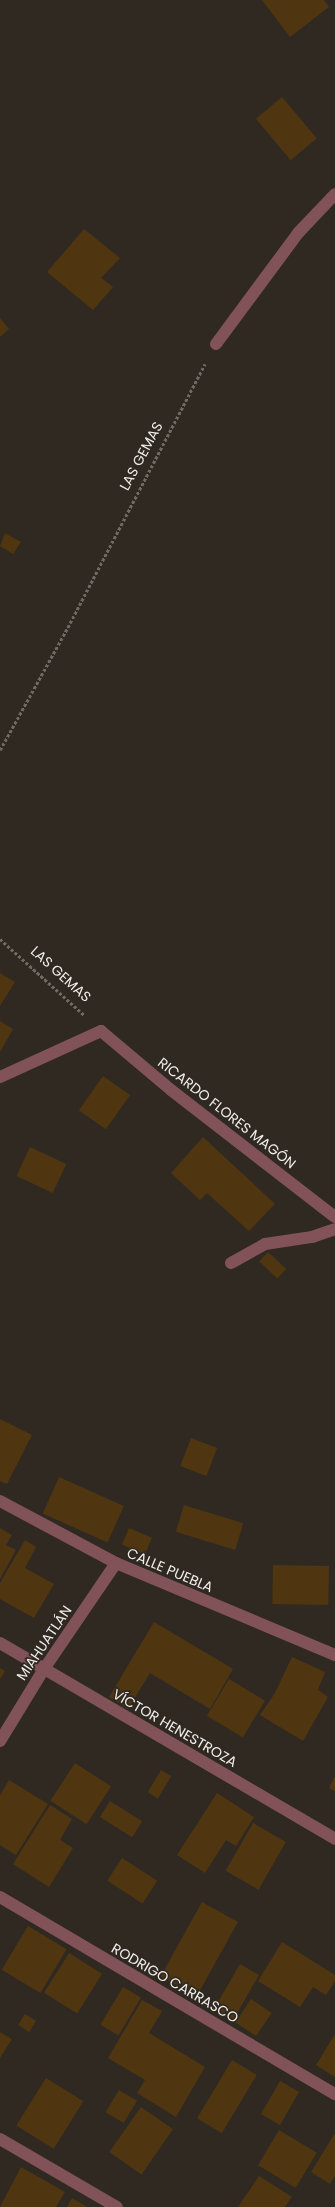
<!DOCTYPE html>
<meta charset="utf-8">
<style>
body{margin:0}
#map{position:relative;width:335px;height:2207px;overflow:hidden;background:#2f2922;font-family:Poppins,sans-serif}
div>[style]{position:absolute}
.building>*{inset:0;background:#4f3611;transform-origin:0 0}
.path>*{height:2.5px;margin-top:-1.25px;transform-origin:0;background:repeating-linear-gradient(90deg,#6f6a64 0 3px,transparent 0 5px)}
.lane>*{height:12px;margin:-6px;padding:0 6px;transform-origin:6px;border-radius:6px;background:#815358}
.street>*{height:12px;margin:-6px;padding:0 6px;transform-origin:6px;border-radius:6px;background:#815358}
span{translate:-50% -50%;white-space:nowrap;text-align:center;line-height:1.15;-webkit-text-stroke:3.5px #2f2922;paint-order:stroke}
.street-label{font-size:14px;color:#f1ede8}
</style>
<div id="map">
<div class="building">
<i style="clip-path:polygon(262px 0,324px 0,329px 7px,290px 37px)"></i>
<i style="left:282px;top:97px;width:54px;height:34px;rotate:50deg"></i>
<i style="clip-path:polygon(84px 229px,120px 258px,101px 278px,113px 287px,93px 310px,47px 272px)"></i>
<i style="clip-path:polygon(0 318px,9px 329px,0 337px)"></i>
<i style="clip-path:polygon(5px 533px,21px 542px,13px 554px,0 546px)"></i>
<i style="clip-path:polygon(0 973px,15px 982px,0 1006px)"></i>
<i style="clip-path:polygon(0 1021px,13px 1029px,0 1052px)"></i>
<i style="left:103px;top:1076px;width:33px;height:42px;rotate:35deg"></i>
<i style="clip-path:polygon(203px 1137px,275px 1204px,249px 1231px,207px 1193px,200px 1200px,171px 1173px)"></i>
<i style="left:30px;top:1147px;width:40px;height:32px;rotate:25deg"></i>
<i style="left:268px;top:1252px;width:25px;height:13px;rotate:43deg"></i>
<i style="clip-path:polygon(0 1419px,32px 1435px,7px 1484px,0 1481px)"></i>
<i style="left:191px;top:1438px;width:28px;height:30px;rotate:21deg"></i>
<i style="left:59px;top:1477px;width:71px;height:40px;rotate:24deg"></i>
<i style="left:184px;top:1505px;width:62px;height:28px;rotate:17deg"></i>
<i style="clip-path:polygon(0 1528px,12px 1535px,6px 1545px,16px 1550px,0 1579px)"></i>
<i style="left:129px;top:1528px;width:25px;height:18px;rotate:23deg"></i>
<i style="clip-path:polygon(25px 1540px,36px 1547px,25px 1568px,54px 1584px,34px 1618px,0 1599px,0 1583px)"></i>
<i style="left:273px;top:1565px;width:56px;height:39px;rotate:1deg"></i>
<i style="clip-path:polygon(154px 1622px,233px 1669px,210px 1709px,150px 1673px,128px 1709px,109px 1697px)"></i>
<i style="clip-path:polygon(292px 1657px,325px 1672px,318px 1690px,328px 1697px,303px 1741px,260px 1715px,275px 1693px)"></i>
<i style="clip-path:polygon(0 1668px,5px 1671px,0 1679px)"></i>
<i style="left:229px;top:1679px;width:42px;height:43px;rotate:31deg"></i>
<i style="left:75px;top:1763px;width:43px;height:45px;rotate:33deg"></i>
<i style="left:161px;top:1770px;width:12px;height:26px;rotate:31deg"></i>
<i style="clip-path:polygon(335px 1776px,335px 1791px,329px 1788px)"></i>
<i style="clip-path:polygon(9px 1780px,48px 1804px,16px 1855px,0 1845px,0 1795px)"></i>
<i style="clip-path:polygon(217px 1793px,254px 1817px,236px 1846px,226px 1840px,205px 1873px,177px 1855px)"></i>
<i style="left:110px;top:1801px;width:38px;height:19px;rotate:32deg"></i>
<i style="clip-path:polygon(50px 1805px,72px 1819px,60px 1840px,73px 1848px,49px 1887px,13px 1864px)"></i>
<i style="left:253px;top:1823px;width:38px;height:55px;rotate:30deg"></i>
<i style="left:122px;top:1858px;width:42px;height:27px;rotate:33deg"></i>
<i style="left:202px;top:1902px;width:41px;height:85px;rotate:29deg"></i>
<i style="left:28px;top:1926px;width:45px;height:51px;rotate:31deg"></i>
<i style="clip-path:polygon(282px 1942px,335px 1975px,335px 1981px,326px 1995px,313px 1987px,300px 2007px,258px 1981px)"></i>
<i style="left:69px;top:1953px;width:39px;height:47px;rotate:32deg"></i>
<i style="left:240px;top:1964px;width:22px;height:51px;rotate:30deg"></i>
<i style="left:123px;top:1987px;width:21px;height:44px;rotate:31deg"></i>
<i style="left:251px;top:1999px;width:25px;height:28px;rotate:34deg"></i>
<i style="clip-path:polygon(142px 2000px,162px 2011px,149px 2033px,205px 2067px,176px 2117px,137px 2093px,145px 2080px,108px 2058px)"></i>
<i style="left:25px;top:2014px;width:13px;height:13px;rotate:32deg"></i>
<i style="clip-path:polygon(0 2032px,12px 2039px,0 2058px)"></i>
<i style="clip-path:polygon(335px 2034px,335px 2077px,316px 2065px)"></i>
<i style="left:232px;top:2060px;width:29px;height:68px;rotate:31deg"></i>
<i style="left:46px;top:2078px;width:44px;height:56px;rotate:32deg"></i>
<i style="left:280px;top:2081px;width:22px;height:38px;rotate:30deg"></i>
<i style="left:119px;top:2090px;width:21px;height:26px;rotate:31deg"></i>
<i style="left:141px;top:2107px;width:39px;height:55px;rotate:35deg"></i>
<i style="left:279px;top:2130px;width:44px;height:41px;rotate:31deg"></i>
<i style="clip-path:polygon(335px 2133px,335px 2176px,330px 2184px,311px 2172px)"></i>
<i style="clip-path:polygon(21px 2167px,65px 2192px,56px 2207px,0 2207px)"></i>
<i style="clip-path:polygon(259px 2176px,292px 2197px,285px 2207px,238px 2207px)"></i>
<i style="clip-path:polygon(72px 2198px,87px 2207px,67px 2207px)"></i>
</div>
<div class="path">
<i style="left:0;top:750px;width:145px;rotate:-61.1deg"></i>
<i style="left:70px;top:623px;width:292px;rotate:-62.5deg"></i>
<i style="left:0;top:939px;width:113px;rotate:42.1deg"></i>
</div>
<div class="lane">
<i style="left:231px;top:1263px;width:39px;rotate:-29deg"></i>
<i style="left:265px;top:1244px;width:48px;rotate:-8.5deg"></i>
<i style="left:312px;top:1237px;width:24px;rotate:-19deg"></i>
</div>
<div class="street">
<i style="left:216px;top:344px;width:139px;rotate:-53.5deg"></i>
<i style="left:299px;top:232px;width:52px;rotate:-46.5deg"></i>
<i style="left:0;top:1077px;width:111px;rotate:-24.5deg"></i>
<i style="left:101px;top:1031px;width:92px;rotate:40.1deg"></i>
<i style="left:171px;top:1090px;width:207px;rotate:37.8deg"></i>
<i style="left:0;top:1501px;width:132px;rotate:28.1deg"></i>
<i style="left:116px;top:1563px;width:238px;rotate:22.8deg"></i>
<i style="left:0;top:1643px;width:388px;rotate:30.3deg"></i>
<i style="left:0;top:1741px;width:84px;rotate:-58.6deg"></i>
<i style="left:44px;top:1669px;width:128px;rotate:-55.8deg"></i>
<i style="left:0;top:1897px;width:389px;rotate:30.5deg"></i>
<i style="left:0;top:2139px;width:135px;rotate:30.2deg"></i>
</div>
<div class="street-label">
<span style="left:141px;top:456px;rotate:-62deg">LAS GEMAS</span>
<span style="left:61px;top:974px;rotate:42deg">LAS GEMAS</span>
<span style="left:227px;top:1113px;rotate:38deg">RICARDO FLORES MAGÓN</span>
<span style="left:170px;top:1570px;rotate:23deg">CALLE PUEBLA</span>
<span style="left:44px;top:1643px;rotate:-56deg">MIAHUATLÁN</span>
<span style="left:175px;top:1728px;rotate:30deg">VÍCTOR HENESTROZA</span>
<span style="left:175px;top:1983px;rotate:30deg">RODRIGO CARRASCO</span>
</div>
</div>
